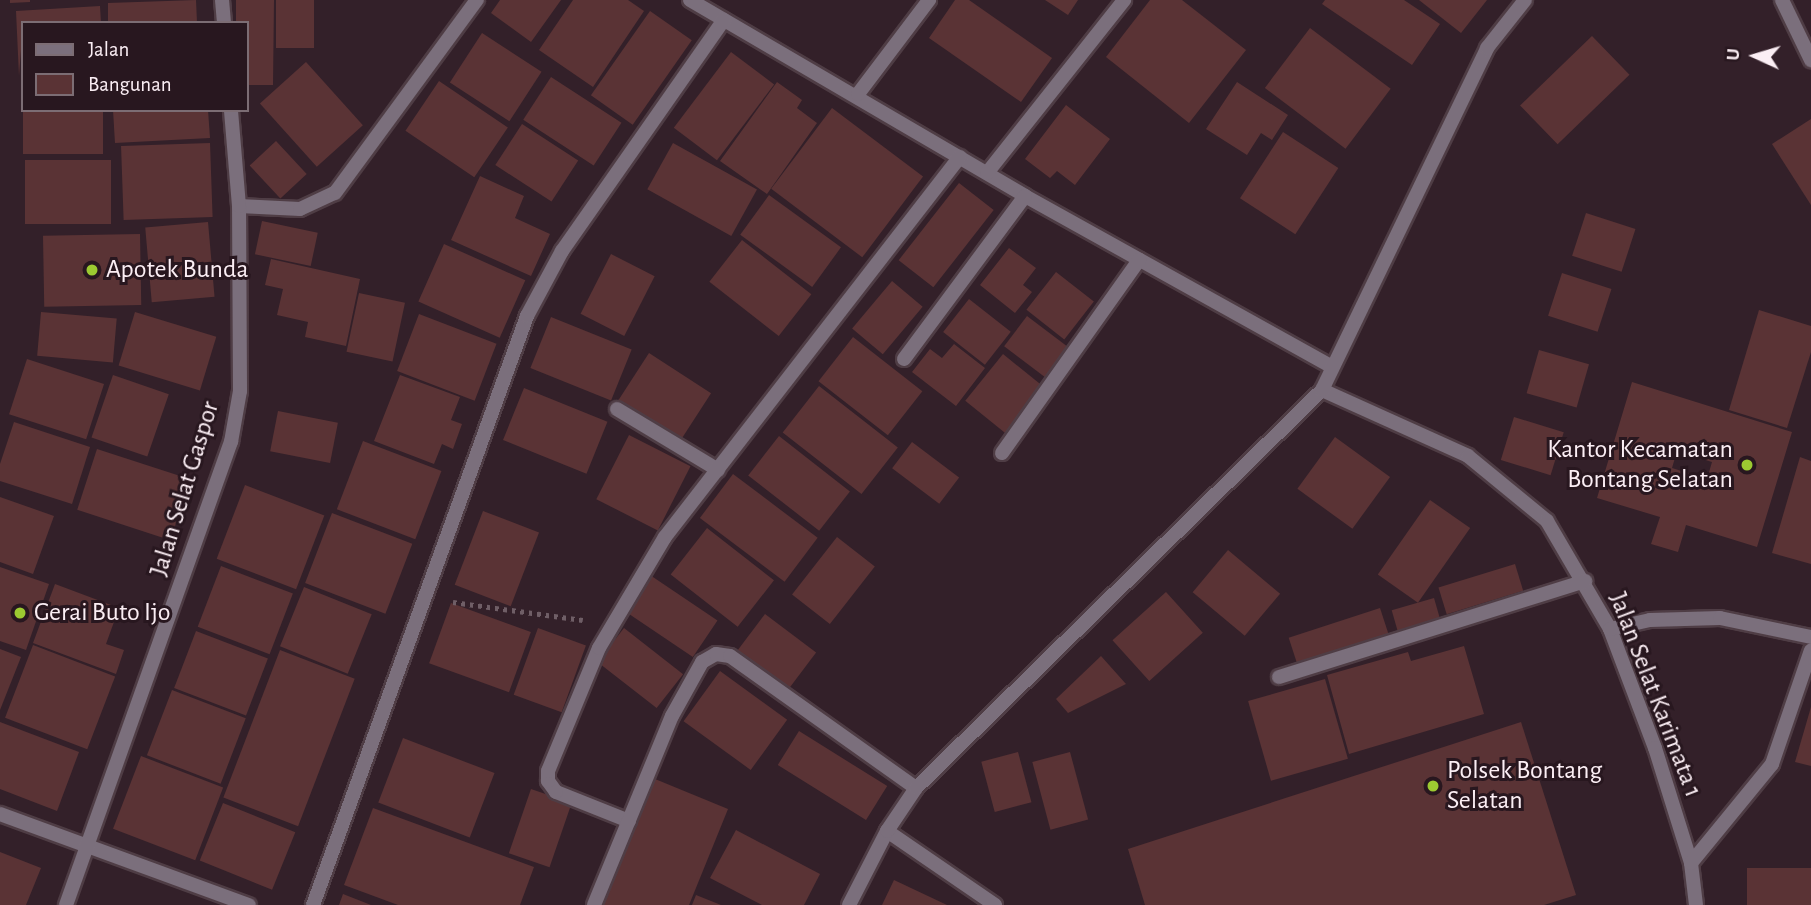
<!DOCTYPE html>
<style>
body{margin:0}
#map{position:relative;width:1811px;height:905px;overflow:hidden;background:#332029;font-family:"Alegreya Sans",sans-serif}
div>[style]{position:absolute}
.building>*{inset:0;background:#5a3335;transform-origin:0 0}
.path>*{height:4.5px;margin-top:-2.25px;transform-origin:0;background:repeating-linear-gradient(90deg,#6f5e66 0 3.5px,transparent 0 8.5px)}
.roads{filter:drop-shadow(2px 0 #4f3d45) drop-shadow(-2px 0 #4f3d45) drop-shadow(0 2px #4f3d45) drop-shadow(0 -2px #4f3d45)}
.service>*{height:14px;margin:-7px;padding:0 7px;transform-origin:7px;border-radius:7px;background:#7b6f7c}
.minor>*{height:14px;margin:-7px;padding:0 7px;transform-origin:7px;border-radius:7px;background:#7b6f7c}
.dots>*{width:19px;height:19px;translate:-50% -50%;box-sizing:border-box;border:4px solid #28171f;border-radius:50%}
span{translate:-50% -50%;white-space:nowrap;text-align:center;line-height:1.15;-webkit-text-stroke:6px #28171f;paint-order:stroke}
.poi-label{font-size:26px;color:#fbeef4}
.left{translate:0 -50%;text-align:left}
.right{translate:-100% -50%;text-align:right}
.street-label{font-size:26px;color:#fbeef4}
.legend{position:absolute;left:21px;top:21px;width:228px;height:91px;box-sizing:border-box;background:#28171f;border:2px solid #7c6d74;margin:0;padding:9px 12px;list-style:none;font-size:21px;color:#fbeef4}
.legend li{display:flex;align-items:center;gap:14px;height:35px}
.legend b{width:35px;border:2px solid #7c6d74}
.north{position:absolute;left:1720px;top:21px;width:70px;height:70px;-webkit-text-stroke:5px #28171f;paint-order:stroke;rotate:274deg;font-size:19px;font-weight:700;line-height:28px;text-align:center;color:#fbeef4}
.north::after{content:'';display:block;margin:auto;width:24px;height:32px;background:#fbeef4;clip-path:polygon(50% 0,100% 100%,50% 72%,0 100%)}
</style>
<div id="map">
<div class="building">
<i style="clip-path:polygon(10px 0,30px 0,30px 2px,10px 3px)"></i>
<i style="clip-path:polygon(196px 0,197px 23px,108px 23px,108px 3px)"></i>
<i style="clip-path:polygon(236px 0,274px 0,273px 85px,247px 85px,247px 23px,236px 23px)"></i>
<i style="left:276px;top:0;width:38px;height:48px"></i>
<i style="clip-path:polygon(500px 0,561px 0,531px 42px,491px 13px)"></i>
<i style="clip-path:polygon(573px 0,628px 0,644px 11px,593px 87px,539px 50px)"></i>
<i style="clip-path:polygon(955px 0,969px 0,1052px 58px,1021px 102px,929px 38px)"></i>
<i style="clip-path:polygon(1045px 0,1078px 0,1068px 15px)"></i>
<i style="clip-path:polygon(1150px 0,1182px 0,1246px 50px,1189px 123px,1106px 57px)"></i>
<i style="clip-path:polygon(1325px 0,1404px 0,1440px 24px,1412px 65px,1322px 4px)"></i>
<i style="clip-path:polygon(1419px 0,1487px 0,1461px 33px)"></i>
<i style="clip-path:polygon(100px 6px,101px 23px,23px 23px,19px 76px,16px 11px)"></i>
<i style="left:650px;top:11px;width:51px;height:103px;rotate:35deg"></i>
<i style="left:1310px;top:28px;width:101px;height:75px;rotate:37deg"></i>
<i style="left:482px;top:33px;width:71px;height:59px;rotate:33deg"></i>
<i style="left:1592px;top:36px;width:54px;height:100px;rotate:46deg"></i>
<i style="left:731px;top:52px;width:54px;height:95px;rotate:37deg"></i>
<i style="left:306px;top:62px;width:85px;height:62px;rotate:48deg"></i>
<i style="left:551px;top:77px;width:84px;height:51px;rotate:33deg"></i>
<i style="left:439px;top:81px;width:83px;height:60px;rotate:34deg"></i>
<i style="clip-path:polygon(777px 82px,802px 100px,797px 108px,817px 123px,767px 194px,720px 161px)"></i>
<i style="clip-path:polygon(1237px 82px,1288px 115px,1272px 140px,1261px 133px,1247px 155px,1206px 129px)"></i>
<i style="clip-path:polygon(1066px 105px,1110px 139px,1075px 185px,1057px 171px,1050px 178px,1025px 159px)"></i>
<i style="left:832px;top:108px;width:114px;height:101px;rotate:37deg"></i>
<i style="left:23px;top:110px;width:80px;height:44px"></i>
<i style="clip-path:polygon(113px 110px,208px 110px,210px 138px,115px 143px)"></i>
<i style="clip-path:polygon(1811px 119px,1811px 205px,1772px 144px)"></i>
<i style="left:522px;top:124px;width:67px;height:49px;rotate:33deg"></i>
<i style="left:1283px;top:132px;width:66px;height:79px;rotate:33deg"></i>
<i style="left:276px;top:141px;width:45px;height:36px;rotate:47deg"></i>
<i style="left:210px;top:143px;width:74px;height:89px;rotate:88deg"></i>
<i style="left:673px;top:143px;width:96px;height:53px;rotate:29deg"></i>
<i style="left:25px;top:160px;width:86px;height:64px"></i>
<i style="clip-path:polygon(480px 176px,524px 196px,515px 218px,550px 234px,531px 276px,451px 240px)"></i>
<i style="left:959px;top:183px;width:44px;height:98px;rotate:38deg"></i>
<i style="left:769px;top:195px;width:89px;height:49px;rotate:36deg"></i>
<i style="left:1586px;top:213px;width:52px;height:45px;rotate:18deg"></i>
<i style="left:262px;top:221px;width:57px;height:34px;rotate:12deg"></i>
<i style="left:208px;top:222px;width:75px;height:63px;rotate:85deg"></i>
<i style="left:140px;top:234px;width:71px;height:97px;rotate:89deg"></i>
<i style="left:742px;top:240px;width:88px;height:53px;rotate:38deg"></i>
<i style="left:444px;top:244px;width:89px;height:63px;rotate:24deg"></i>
<i style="clip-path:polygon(1009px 248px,1036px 268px,1023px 285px,1032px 292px,1015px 313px,980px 285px)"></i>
<i style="left:611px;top:254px;width:49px;height:67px;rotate:27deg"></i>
<i style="clip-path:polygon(271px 259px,360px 279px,346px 346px,305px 337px,308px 322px,277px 315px,283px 289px,265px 285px)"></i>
<i style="left:1056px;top:272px;width:48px;height:48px;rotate:38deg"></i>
<i style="left:1562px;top:273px;width:52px;height:45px;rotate:18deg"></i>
<i style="left:892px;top:281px;width:40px;height:62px;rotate:40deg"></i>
<i style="left:359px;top:293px;width:47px;height:60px;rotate:12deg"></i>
<i style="left:969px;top:299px;width:53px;height:42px;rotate:38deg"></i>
<i style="clip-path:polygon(1759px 310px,1811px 326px,1811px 352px,1787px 428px,1729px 410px)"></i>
<i style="left:41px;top:312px;width:76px;height:44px;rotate:5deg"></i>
<i style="left:135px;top:312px;width:85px;height:56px;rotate:17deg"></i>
<i style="left:419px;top:314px;width:83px;height:61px;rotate:21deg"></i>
<i style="left:1027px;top:316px;width:53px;height:38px;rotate:37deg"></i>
<i style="left:551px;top:317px;width:87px;height:55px;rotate:22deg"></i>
<i style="left:853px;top:337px;width:88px;height:56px;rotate:38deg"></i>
<i style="clip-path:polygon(954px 344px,985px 368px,956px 406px,912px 372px,930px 349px,942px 358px)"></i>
<i style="left:1539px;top:350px;width:52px;height:45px;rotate:16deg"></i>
<i style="left:649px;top:353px;width:74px;height:58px;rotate:33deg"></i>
<i style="left:1003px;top:354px;width:53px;height:60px;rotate:39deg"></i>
<i style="left:27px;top:359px;width:81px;height:58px;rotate:18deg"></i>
<i style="left:113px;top:375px;width:59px;height:66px;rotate:19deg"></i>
<i style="clip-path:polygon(400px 375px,460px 397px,451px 420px,462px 424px,453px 449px,442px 444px,434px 464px,374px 441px)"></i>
<i style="clip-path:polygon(evenodd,1632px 382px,1792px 432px,1757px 547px,1686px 525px,1678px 552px,1651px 544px,1660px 517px,1597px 498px,1632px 382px,1677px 451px,1712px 462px,1707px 479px,1672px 468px,1677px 451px)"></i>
<i style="left:819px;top:386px;width:100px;height:59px;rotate:38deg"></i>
<i style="left:524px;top:388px;width:90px;height:56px;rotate:22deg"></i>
<i style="left:278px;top:411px;width:61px;height:41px;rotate:11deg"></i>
<i style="left:1514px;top:417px;width:52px;height:45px;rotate:17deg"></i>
<i style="clip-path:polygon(14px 422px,90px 447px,72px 504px,0 481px,0 464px)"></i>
<i style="left:629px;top:435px;width:69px;height:72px;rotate:27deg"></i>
<i style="left:779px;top:436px;width:90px;height:50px;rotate:38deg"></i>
<i style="left:1335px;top:437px;width:68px;height:64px;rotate:36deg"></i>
<i style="left:363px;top:441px;width:84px;height:73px;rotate:21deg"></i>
<i style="left:912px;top:442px;width:59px;height:33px;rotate:37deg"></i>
<i style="left:97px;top:449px;width:98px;height:64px;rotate:18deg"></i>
<i style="clip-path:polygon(1800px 457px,1811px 461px,1811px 564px,1772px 553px)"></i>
<i style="left:733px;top:474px;width:106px;height:55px;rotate:37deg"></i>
<i style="left:245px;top:485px;width:85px;height:79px;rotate:21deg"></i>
<i style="clip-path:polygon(0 497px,54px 516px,33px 574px,0 562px)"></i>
<i style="left:1430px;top:500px;width:49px;height:91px;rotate:35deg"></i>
<i style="left:483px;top:511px;width:60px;height:79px;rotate:21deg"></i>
<i style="left:332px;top:513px;width:86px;height:75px;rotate:21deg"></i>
<i style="left:707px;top:528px;width:85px;height:59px;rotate:38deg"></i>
<i style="left:837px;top:537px;width:48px;height:73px;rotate:38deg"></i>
<i style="left:1228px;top:550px;width:68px;height:55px;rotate:40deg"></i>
<i style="left:1515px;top:564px;width:28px;height:80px;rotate:73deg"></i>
<i style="left:221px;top:566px;width:77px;height:65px;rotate:21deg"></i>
<i style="clip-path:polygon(0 567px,49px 584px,26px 650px,0 641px)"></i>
<i style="left:647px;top:573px;width:85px;height:44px;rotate:34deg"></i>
<i style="clip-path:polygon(55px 584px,119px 608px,106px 644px,124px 650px,116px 674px,33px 643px)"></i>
<i style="left:304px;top:587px;width:73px;height:64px;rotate:22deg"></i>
<i style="left:1166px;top:592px;width:55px;height:72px;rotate:48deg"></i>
<i style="left:1434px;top:598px;width:25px;height:44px;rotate:74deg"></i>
<i style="left:451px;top:603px;width:85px;height:64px;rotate:20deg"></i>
<i style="left:1380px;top:608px;width:29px;height:96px;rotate:72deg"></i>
<i style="left:765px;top:614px;width:64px;height:46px;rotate:37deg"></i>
<i style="left:538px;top:628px;width:51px;height:71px;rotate:20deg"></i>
<i style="left:624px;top:628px;width:75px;height:43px;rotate:38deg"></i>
<i style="left:196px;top:631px;width:77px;height:61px;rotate:21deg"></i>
<i style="left:33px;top:645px;width:88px;height:78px;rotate:21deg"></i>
<i style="clip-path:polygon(1464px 646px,1484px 714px,1349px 754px,1327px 675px,1408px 652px,1411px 661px)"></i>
<i style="clip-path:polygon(0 649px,21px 657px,0 710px)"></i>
<i style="left:280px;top:650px;width:80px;height:158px;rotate:21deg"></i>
<i style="clip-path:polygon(1101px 656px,1126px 684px,1068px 713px,1056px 699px)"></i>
<i style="left:720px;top:671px;width:83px;height:62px;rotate:36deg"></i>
<i style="left:1325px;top:679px;width:83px;height:80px;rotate:74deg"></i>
<i style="left:172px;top:690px;width:79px;height:70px;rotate:21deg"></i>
<i style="clip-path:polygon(1811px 707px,1811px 766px,1795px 762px)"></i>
<i style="clip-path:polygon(0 722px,79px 752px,57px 811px,0 789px)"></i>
<i style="clip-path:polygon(1521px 722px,1576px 895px,1544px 905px,1145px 905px,1128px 849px)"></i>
<i style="left:799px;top:731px;width:104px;height:40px;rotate:32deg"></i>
<i style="left:403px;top:738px;width:98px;height:69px;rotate:21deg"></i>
<i style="left:1018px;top:752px;width:52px;height:38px;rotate:75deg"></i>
<i style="left:1070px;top:752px;width:70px;height:39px;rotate:75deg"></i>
<i style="left:141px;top:756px;width:88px;height:78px;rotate:21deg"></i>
<i style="clip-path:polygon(655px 779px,728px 809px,689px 905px,603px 905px)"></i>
<i style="left:531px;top:789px;width:43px;height:68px;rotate:19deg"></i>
<i style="left:223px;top:803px;width:78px;height:62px;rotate:22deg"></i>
<i style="clip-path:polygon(373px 808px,534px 867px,520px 905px,398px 905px,344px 885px)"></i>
<i style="clip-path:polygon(736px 830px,820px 874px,804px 905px,762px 905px,710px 878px)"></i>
<i style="clip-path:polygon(0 852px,41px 868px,26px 905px,0 905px)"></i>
<i style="left:1811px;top:868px;width:37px;height:64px;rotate:90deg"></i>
<i style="clip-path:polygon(894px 880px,947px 905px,882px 905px)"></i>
<i style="clip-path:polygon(343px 894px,371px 905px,339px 905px)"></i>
<i style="clip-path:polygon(696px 895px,721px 905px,692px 905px)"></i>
</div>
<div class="path">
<i style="left:453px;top:602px;width:131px;rotate:7.9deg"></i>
</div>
<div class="roads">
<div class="service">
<i style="left:1782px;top:0;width:67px;rotate:64.2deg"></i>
</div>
<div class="minor">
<i style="left:222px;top:0;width:23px;rotate:85deg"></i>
<i style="left:690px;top:0;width:388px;rotate:30.3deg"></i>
<i style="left:1025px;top:196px;width:351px;rotate:29.1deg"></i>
<i style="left:858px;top:94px;width:118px;rotate:-52.9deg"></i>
<i style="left:987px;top:173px;width:221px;rotate:-51.6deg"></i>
<i style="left:239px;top:206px;width:61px;rotate:2.8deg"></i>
<i style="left:300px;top:209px;width:38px;rotate:-25deg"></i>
<i style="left:335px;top:193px;width:240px;rotate:-53.7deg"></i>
<i style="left:904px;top:359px;width:203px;rotate:-53.4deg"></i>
<i style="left:1322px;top:390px;width:160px;rotate:24.3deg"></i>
<i style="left:1468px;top:456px;width:102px;rotate:39.4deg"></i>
<i style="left:1547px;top:521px;width:125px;rotate:59.7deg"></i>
<i style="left:1610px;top:629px;width:127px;rotate:69.3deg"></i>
<i style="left:1655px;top:748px;width:121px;rotate:72.6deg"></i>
<i style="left:1691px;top:863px;width:42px;rotate:83.2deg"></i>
<i style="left:617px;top:409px;width:118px;rotate:31.1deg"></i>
<i style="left:1002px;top:453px;width:237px;rotate:-54.6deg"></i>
<i style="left:1610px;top:629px;width:41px;rotate:-12.7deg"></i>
<i style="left:1650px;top:620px;width:70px;rotate:-1.6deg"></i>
<i style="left:1720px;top:618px;width:93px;rotate:11.8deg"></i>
<i style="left:1279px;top:677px;width:321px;rotate:-17.4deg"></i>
<i style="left:0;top:814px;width:265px;rotate:20.1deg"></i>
<i style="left:629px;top:821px;width:79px;rotate:-158.3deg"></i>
<i style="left:556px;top:792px;width:14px;rotate:-126deg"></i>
<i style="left:548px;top:781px;width:10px;rotate:-90deg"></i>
<i style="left:548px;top:771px;width:133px;rotate:-67.5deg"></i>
<i style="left:599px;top:648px;width:129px;rotate:-59.3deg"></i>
<i style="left:665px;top:537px;width:481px;rotate:-52.2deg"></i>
<i style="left:887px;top:831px;width:131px;rotate:34.4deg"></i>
<i style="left:1691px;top:863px;width:128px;rotate:-50.7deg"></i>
<i style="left:1772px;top:764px;width:120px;rotate:-71.1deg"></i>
<i style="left:66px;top:905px;width:492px;rotate:-70.4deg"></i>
<i style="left:231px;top:442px;width:52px;rotate:-80deg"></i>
<i style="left:240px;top:391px;width:185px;rotate:-90.3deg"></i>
<i style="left:239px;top:206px;width:96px;rotate:-94.8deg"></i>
<i style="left:313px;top:905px;width:627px;rotate:-70.03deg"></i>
<i style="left:527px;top:316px;width:74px;rotate:-61.7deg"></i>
<i style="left:562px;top:251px;width:282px;rotate:-55deg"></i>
<i style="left:594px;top:905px;width:204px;rotate:-67.6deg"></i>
<i style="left:672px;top:716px;width:62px;rotate:-60.9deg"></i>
<i style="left:702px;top:662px;width:16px;rotate:-30deg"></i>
<i style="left:716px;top:654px;width:14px;rotate:8deg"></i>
<i style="left:730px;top:656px;width:228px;rotate:35.4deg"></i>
<i style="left:849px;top:905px;width:83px;rotate:-62.8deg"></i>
<i style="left:887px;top:831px;width:52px;rotate:-56deg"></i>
<i style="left:916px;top:788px;width:569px;rotate:-44.43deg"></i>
<i style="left:1322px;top:390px;width:380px;rotate:-64.2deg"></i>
<i style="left:1487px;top:48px;width:61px;rotate:-51.6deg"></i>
</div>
</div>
<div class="dots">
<i style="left:92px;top:270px;background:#9cca31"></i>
<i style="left:1747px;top:465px;background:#9cca31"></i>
<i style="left:20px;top:613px;background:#9cca31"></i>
<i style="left:1433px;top:786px;background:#9cca31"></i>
</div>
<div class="poi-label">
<span class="left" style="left:106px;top:270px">Apotek Bunda</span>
<span class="right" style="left:1733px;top:465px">Kantor Kecamatan<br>Bontang Selatan</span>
<span class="left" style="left:34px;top:613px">Gerai Buto Ijo</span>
<span class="left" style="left:1447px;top:786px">Polsek Bontang<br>Selatan</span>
</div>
<div class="street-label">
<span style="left:185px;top:489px;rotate:-73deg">Jalan Selat Gaspor</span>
<span style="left:1655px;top:695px;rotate:69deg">Jalan Selat Karimata 1</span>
</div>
<ul class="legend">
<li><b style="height:9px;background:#7b6f7c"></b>Jalan</li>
<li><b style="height:19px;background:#5a3335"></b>Bangunan</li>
</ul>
<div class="north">U</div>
</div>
